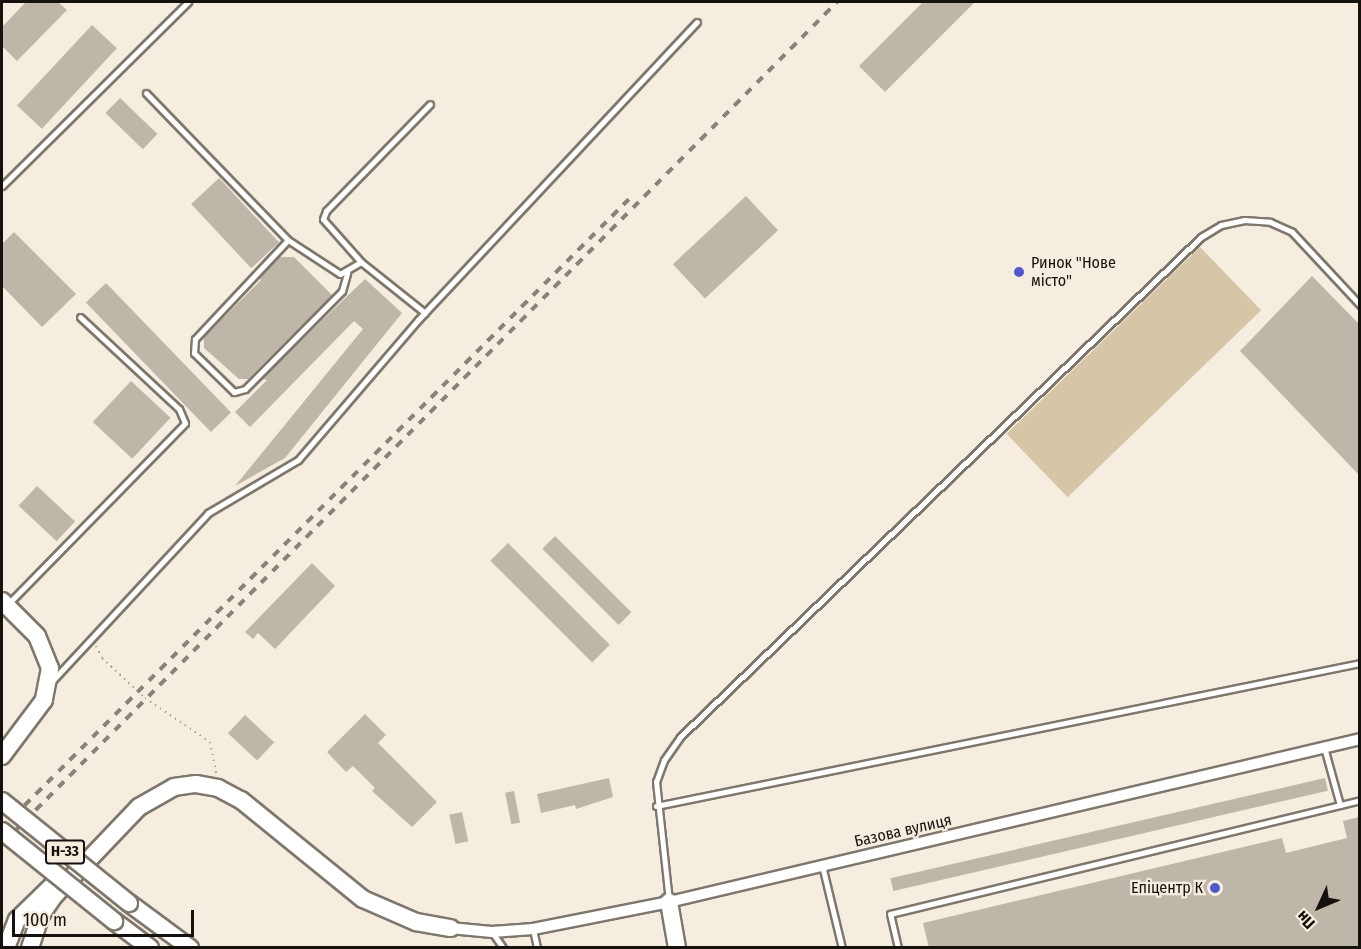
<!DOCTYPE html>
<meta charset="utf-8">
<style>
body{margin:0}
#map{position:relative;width:1361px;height:949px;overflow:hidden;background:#f5eddf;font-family:"Fira Sans Condensed",sans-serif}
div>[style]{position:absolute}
.green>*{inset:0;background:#d7c5a7;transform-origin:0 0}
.building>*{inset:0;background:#beb6a9;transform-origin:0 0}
.path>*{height:2px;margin-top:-1px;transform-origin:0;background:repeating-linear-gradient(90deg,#a59f95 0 1.5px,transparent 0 6px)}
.roads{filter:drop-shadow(2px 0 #7f776b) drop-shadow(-2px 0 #7f776b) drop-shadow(0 2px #7f776b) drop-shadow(0 -2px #7f776b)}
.service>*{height:5px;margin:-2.5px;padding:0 2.5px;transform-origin:2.5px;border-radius:2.5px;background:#fff}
.minor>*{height:10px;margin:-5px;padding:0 5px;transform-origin:5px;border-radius:5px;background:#fff}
.primary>*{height:16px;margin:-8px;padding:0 8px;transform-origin:8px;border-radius:8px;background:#fff}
.rail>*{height:4px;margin-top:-2px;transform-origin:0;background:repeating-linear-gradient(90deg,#888279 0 8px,transparent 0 16px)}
.bridges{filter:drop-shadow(2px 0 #7f776b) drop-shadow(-2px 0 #7f776b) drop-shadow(0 2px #7f776b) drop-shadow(0 -2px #7f776b)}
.primary-bridge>*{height:16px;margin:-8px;padding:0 8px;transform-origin:8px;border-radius:8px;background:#fff}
.dots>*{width:16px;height:16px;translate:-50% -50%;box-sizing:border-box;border:3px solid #f5eddf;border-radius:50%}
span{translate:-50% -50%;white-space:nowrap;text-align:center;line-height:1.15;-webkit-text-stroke:4.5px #f5eddf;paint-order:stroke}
.shield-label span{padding:2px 4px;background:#f5eddf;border:2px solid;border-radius:4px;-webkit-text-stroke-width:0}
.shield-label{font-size:15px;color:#15120e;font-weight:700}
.poi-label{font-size:16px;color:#15120e}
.left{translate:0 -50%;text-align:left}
.right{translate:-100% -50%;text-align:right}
.street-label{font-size:16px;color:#15120e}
.frame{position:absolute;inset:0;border:3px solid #15120e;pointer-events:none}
.north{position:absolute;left:1289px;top:877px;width:60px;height:60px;-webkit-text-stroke:4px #f5eddf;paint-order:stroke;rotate:226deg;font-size:16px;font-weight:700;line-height:24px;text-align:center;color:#15120e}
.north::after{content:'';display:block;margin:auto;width:21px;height:27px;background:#15120e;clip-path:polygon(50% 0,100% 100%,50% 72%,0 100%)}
.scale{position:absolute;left:12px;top:910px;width:182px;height:27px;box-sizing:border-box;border:3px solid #15120e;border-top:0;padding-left:8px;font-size:18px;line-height:21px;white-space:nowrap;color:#15120e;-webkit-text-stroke:4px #f5eddf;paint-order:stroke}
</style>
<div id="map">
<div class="green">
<i style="left:1200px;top:247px;width:88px;height:269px;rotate:46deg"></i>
</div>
<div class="building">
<i style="clip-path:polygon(26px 2px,58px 2px,67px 10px,17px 61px,2px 46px,2px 27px)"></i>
<i style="clip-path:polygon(923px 2px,975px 2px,885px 92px,859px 66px)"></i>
<i style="left:92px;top:25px;width:34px;height:110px;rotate:43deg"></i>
<i style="left:120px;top:98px;width:52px;height:21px;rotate:44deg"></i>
<i style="left:219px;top:178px;width:88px;height:38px;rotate:47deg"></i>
<i style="left:746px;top:196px;width:47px;height:100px;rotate:47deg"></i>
<i style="clip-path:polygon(14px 232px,76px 294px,42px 327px,2px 286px,2px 244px)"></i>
<i style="clip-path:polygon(278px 257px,294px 257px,332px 295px,248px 379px,239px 379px,204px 348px,204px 337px,261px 280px,259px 278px)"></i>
<i style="clip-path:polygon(1312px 276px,1359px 324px,1359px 475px,1240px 351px)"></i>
<i style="clip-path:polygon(365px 279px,402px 313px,285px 458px,235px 486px,363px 329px,354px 321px,250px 427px,235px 412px,267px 380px,261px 379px)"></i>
<i style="left:106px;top:283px;width:180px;height:28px;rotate:46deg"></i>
<i style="left:131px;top:381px;width:54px;height:56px;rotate:43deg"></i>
<i style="left:37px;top:486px;width:52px;height:27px;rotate:43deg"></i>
<i style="left:555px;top:536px;width:108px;height:18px;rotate:45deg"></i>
<i style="left:508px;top:543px;width:144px;height:25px;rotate:45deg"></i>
<i style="clip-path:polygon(312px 563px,335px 586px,275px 649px,258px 633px,253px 639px,245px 632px)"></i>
<i style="clip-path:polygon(365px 714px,386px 735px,378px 743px,437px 802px,412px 827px,372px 791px,375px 788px,353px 766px,346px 772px,327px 752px)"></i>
<i style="left:245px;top:715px;width:40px;height:25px;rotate:43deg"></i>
<i style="clip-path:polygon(609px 778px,613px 797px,576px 809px,575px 805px,541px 813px,537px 794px)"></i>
<i style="left:1325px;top:778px;width:13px;height:446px;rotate:77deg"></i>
<i style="left:514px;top:791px;width:32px;height:9px;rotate:79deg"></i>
<i style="left:462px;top:812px;width:30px;height:13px;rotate:78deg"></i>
<i style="clip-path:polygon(1359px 817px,1359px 948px,929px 948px,923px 923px,1282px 838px,1286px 853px,1347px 838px,1343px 821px)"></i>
</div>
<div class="path">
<i style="left:96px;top:646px;width:13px;rotate:63deg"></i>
<i style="left:102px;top:658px;width:59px;rotate:42.9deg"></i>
<i style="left:145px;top:698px;width:78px;rotate:34.1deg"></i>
<i style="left:210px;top:742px;width:32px;rotate:79deg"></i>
</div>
<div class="roads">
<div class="service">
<i style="left:146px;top:93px;width:204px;rotate:46deg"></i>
<i style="left:288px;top:240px;width:62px;rotate:33.2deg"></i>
<i style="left:340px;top:274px;width:24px;rotate:-30deg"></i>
<i style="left:2px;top:186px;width:262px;rotate:-44.7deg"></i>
<i style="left:288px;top:240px;width:136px;rotate:133.2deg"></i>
<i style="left:195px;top:339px;width:14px;rotate:94deg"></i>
<i style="left:194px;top:353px;width:56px;rotate:44.3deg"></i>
<i style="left:234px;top:392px;width:11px;rotate:-15deg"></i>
<i style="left:245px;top:389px;width:138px;rotate:-45.3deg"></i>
<i style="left:342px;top:291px;width:19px;rotate:-74deg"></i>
<i style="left:425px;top:313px;width:82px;rotate:-141.4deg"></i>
<i style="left:361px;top:262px;width:57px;rotate:-131.5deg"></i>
<i style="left:323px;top:219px;width:9px;rotate:-69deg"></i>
<i style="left:326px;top:211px;width:149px;rotate:-45.8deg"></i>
<i style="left:8px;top:604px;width:253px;rotate:-45.6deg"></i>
<i style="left:185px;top:423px;width:15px;rotate:-113deg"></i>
<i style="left:179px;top:409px;width:135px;rotate:-137.1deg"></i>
<i style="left:53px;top:680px;width:228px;rotate:-47.1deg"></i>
<i style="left:208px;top:513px;width:104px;rotate:-30.5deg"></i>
<i style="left:298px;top:460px;width:184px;rotate:-49.4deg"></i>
<i style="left:418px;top:320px;width:408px;rotate:-46.9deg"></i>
<i style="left:1324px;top:747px;width:60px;rotate:74.6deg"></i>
<i style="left:656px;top:806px;width:718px;rotate:-11.48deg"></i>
<i style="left:822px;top:865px;width:85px;rotate:76.5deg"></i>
<i style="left:669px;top:901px;width:120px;rotate:-96.2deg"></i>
<i style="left:656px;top:782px;width:23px;rotate:-70deg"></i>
<i style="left:664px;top:760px;width:28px;rotate:-55deg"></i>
<i style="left:680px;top:737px;width:722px;rotate:-43.82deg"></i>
<i style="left:1201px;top:237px;width:23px;rotate:-31deg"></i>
<i style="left:1221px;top:225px;width:24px;rotate:-12deg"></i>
<i style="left:1244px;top:220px;width:26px;rotate:4deg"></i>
<i style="left:1270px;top:222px;width:24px;rotate:24deg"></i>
<i style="left:1292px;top:232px;width:100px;rotate:47deg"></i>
<i style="left:533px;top:929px;width:19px;rotate:78deg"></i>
<i style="left:492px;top:932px;width:19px;rotate:55deg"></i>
<i style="left:898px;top:948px;width:35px;rotate:-103deg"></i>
<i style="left:890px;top:914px;width:484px;rotate:-13.6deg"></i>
</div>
<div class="minor">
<i style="left:450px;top:928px;width:42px;rotate:5.4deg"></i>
<i style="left:492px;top:932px;width:41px;rotate:-4.2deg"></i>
<i style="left:533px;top:929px;width:139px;rotate:-11.2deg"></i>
<i style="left:669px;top:902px;width:710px;rotate:-13.27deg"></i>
</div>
<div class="primary">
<i style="left:2px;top:601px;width:49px;rotate:45deg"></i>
<i style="left:37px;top:636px;width:35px;rotate:68deg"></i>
<i style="left:50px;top:668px;width:33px;rotate:101deg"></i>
<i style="left:44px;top:700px;width:70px;rotate:126.9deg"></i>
<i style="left:669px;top:902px;width:47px;rotate:80.1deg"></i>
<i style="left:129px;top:903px;width:76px;rotate:36.4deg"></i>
<i style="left:114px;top:921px;width:45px;rotate:36.9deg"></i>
<i style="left:6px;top:948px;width:30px;rotate:-69deg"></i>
<i style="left:17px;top:920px;width:57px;rotate:-44.3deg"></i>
<i style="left:30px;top:948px;width:35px;rotate:-72deg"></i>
<i style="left:41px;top:915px;width:23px;rotate:-56deg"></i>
<i style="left:54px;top:896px;width:123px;rotate:-46.3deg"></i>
<i style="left:139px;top:807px;width:40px;rotate:-29.7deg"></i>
<i style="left:174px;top:787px;width:22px;rotate:-8deg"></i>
<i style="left:196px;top:784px;width:22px;rotate:10deg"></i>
<i style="left:218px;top:788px;width:26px;rotate:28deg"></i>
<i style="left:241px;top:800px;width:157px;rotate:39.1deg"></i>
<i style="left:363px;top:899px;width:58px;rotate:23.5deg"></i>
<i style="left:416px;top:922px;width:35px;rotate:10deg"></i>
</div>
</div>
<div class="rail">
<i style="left:2px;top:828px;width:891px;rotate:-45.09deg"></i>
<i style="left:2px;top:844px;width:1186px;rotate:-45.24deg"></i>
</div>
<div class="bridges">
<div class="primary-bridge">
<i style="left:2px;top:801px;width:163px;rotate:38.8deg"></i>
<i style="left:2px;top:831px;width:144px;rotate:38.8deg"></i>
</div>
</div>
<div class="dots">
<i style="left:1019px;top:272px;background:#5157ce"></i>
<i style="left:1215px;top:888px;background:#5157ce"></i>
</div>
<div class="shield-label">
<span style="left:65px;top:852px">Н-33</span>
</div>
<div class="poi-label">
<span class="left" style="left:1031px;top:272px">Ринок "Нове<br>місто"</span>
<span class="right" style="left:1203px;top:888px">Епіцентр К</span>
</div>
<div class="street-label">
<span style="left:903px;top:831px;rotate:-13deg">Базова вулиця</span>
</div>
<div class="frame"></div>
<div class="north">Пн</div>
<div class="scale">100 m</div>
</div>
